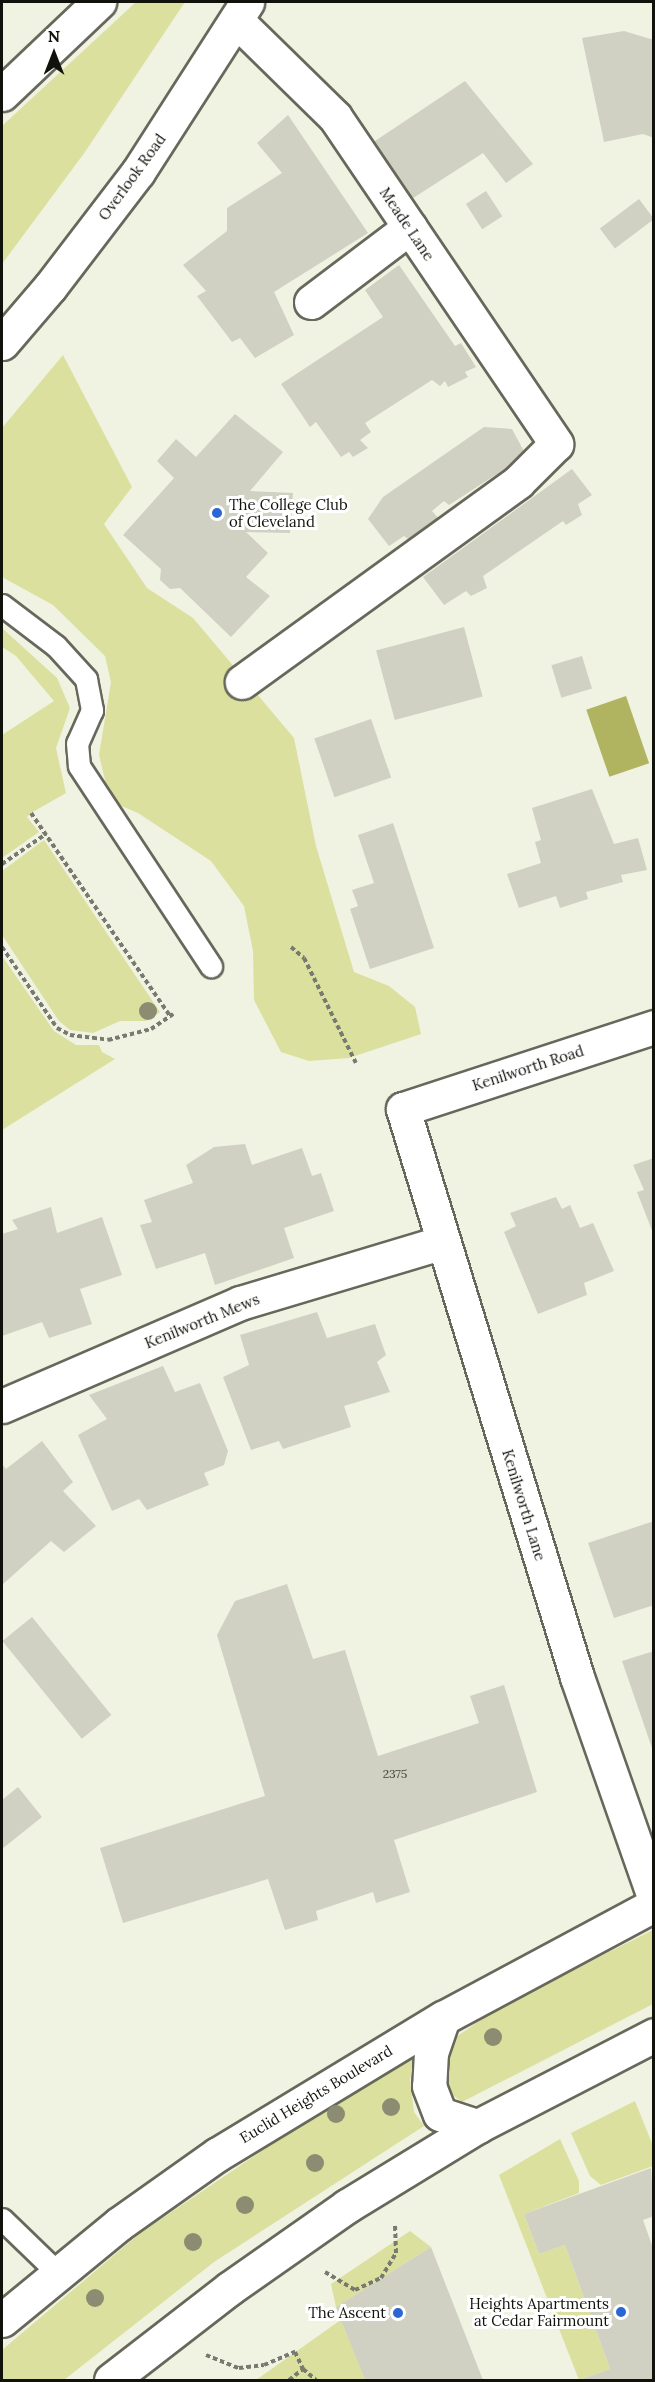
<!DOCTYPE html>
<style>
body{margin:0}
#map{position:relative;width:655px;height:2382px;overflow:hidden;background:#f0f2e2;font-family:Lora,serif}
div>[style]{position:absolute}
.green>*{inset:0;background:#dce09f}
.water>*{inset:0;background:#b0b460;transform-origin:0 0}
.building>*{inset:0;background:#d0d1c2;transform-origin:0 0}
.path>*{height:4px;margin-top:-2px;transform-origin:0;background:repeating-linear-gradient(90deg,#78796f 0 4.5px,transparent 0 7.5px)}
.roads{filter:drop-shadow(2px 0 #67685b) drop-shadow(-2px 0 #67685b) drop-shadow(0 2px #67685b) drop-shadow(0 -2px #67685b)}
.lane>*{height:21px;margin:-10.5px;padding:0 10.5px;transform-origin:10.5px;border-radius:10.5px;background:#fff}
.street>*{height:33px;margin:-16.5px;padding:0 16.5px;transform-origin:16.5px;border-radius:16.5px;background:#fff}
.secondary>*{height:33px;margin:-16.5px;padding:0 16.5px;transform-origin:16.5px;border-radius:16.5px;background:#fff}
.trees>*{width:18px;height:18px;margin:-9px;border-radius:50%;background:#8b8c71}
.dots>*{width:16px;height:16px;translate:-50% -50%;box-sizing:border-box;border:3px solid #fff;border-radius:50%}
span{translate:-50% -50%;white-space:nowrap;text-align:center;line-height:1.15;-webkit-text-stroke:6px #fff;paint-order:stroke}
.number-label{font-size:12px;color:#42423a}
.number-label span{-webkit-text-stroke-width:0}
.street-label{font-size:15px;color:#12120d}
.poi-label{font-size:15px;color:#12120d}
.left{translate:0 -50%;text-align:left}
.right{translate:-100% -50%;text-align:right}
.frame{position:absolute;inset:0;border:3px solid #12120d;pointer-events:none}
.north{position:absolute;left:24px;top:24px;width:60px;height:60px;-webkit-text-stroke:4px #fff;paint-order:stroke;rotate:0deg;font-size:16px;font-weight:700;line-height:24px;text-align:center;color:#12120d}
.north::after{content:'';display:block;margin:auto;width:21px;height:27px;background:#12120d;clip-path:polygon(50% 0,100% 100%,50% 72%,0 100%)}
</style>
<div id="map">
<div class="green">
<i style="clip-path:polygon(136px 2px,185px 2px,85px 152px,2px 264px,2px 126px)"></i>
<i style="clip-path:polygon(63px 355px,132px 487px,104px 524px,147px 588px,193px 618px,294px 738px,316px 846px,354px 972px,389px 986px,415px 1007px,421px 1034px,349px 1058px,309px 1061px,281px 1052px,254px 1000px,253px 951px,244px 906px,211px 861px,138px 813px,110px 801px,99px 755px,111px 682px,105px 656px,53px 605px,2px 577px,2px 428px)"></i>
<i style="clip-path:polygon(2px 628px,57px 678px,70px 708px,56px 748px,66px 793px,31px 813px,27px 817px,39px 832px,2px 858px,2px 735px,54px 701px,16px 656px,2px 647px)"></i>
<i style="clip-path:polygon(44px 840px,160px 1012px,146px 1021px,120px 1021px,93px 1033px,70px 1030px,59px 1021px,2px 935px,2px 871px)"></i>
<i style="clip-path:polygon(2px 956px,54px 1031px,76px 1045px,99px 1045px,102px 1052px,115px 1059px,2px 1130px)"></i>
<i style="clip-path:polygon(653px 1930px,653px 2004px,462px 2102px,450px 2093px,447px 2073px,453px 2039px,501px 2006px)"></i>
<i style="clip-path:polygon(414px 2054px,410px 2080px,414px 2112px,424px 2126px,214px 2262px,64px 2380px,2px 2380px,2px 2350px,139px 2234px,300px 2125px)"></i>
<i style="clip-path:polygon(635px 2101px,653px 2146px,653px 2166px,601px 2185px,590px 2176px,571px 2133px)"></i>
<i style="clip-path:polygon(560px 2139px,579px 2181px,579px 2193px,524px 2214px,539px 2254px,565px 2245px,610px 2369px,579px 2380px,499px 2175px)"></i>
<i style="clip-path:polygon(410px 2231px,431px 2247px,336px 2307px,331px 2284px)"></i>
<i style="clip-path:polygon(342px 2319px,365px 2380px,256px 2380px)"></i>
</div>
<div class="water">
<i style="left:626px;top:696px;width:71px;height:42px;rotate:71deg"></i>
</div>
<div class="building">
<i style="clip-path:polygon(624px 31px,654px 40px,654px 138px,643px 134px,604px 142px,582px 38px)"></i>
<i style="clip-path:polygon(465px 81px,533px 164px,506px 183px,483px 153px,407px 202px,363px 149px)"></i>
<i style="clip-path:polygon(288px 115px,368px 233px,274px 292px,294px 335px,255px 358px,240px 338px,232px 342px,197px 296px,206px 291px,183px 265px,227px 231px,227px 208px,282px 173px,257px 143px)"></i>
<i style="left:486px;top:191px;width:30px;height:24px;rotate:57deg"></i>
<i style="left:639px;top:199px;width:25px;height:49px;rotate:53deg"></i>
<i style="clip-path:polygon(399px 265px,455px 346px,461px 343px,476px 367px,465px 372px,468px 377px,448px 387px,445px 381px,440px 386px,432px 380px,365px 423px,371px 432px,360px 440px,368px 448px,353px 457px,349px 452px,341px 457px,316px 422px,310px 427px,281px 384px,383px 317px,365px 290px)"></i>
<i style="clip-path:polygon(235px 414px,283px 452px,250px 491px,293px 493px,290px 533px,246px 532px,268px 553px,246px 577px,270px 596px,231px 637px,180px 588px,170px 589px,160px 580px,161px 569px,123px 535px,174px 478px,157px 461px,176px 439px,196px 457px)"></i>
<i style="clip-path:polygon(484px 427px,512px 429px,526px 455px,449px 505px,444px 501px,432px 511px,439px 519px,408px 539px,404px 536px,389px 546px,368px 519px,383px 497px)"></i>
<i style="clip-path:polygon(572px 469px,592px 495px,578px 504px,582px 515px,566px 525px,563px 521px,483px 576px,487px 588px,471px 596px,466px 591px,444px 605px,423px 577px)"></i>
<i style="left:464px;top:627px;width:72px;height:91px;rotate:75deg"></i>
<i style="left:582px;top:656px;width:34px;height:32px;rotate:73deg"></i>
<i style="left:371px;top:719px;width:62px;height:60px;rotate:71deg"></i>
<i style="clip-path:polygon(592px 789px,614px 844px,638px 838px,647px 870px,621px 875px,623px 882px,586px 892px,588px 899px,560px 908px,556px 896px,519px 908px,507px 874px,541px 863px,535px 842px,541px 840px,532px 808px)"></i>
<i style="clip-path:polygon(393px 823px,434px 948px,370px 969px,350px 909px,358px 906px,352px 890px,374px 883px,358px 835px)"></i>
<i style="clip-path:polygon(245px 1144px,252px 1165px,302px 1148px,312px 1176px,321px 1173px,334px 1211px,284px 1228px,294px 1258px,215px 1285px,205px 1253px,156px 1269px,140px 1225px,152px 1222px,144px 1200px,193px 1183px,186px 1165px,214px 1147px)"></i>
<i style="clip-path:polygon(654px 1158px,654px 1233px,653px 1233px,637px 1192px,644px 1190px,633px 1165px)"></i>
<i style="clip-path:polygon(556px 1197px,562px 1209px,570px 1205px,580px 1228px,593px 1223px,614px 1271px,584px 1283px,587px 1295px,538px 1314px,504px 1232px,516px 1226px,510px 1213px)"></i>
<i style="clip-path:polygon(51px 1207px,57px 1233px,102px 1217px,122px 1275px,80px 1289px,92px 1324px,49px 1338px,42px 1322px,2px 1336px,2px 1234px,18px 1229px,12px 1220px)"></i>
<i style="clip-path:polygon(317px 1312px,327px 1338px,375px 1324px,386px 1355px,377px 1362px,390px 1392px,344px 1406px,351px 1427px,283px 1449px,279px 1441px,251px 1450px,223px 1377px,249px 1365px,240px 1335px)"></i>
<i style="clip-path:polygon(163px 1366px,175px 1392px,200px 1383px,228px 1451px,224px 1465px,204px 1473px,209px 1485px,147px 1510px,139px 1499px,112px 1511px,78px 1435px,107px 1419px,89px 1395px)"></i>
<i style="clip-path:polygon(42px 1441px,73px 1482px,63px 1491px,96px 1526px,64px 1552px,51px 1541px,2px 1585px,2px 1464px,6px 1469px)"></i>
<i style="clip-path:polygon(654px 1521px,654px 1605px,614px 1618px,588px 1543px)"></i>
<i style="clip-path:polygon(287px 1584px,313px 1659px,345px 1650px,378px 1756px,479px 1723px,470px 1696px,504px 1685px,537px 1792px,394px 1840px,410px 1892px,376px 1903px,373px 1892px,316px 1911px,318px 1920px,285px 1930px,268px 1879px,123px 1923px,100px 1848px,265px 1796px,217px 1635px,235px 1601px)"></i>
<i style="left:32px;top:1617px;width:126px;height:38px;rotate:51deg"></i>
<i style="clip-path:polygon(654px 1651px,654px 1751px,653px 1751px,622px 1661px)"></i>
<i style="clip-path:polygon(18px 1787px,42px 1817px,2px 1849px,2px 1800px)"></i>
<i style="clip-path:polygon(651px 2168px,654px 2216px,643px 2220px,654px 2251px,654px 2380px,579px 2380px,610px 2369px,565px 2245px,539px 2254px,524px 2214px)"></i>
<i style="clip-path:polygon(431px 2247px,483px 2380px,365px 2380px,336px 2307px)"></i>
</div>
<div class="path">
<i style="left:31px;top:813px;width:246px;rotate:55.6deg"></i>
<i style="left:2px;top:864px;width:53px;rotate:-34.3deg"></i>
<i style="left:2px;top:947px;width:98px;rotate:55.8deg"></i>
<i style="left:57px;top:1028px;width:15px;rotate:28deg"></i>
<i style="left:70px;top:1035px;width:38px;rotate:7deg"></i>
<i style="left:108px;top:1040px;width:44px;rotate:-14.3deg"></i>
<i style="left:151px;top:1029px;width:27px;rotate:-34deg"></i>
<i style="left:291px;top:947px;width:17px;rotate:40deg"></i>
<i style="left:304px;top:958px;width:117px;rotate:63.7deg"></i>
<i style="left:325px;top:2272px;width:35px;rotate:31deg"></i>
<i style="left:355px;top:2290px;width:29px;rotate:-25deg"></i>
<i style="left:381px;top:2278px;width:29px;rotate:-59deg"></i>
<i style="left:396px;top:2253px;width:27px;rotate:-92deg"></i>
<i style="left:206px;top:2355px;width:35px;rotate:22deg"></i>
<i style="left:239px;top:2368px;width:25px;rotate:-7deg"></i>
<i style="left:264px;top:2365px;width:34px;rotate:-23deg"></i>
<i style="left:295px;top:2352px;width:19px;rotate:65deg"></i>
<i style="left:303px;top:2369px;width:17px;rotate:40deg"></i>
<i style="left:289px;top:2380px;width:18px;rotate:-38deg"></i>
</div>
<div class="roads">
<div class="lane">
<i style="left:2px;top:605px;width:68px;rotate:37.2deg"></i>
<i style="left:56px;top:646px;width:45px;rotate:47.7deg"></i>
<i style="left:86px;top:679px;width:32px;rotate:79deg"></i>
<i style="left:92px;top:710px;width:36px;rotate:114deg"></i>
<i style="left:77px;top:743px;width:23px;rotate:85deg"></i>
<i style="left:79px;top:766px;width:240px;rotate:56.6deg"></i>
<i style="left:2px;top:2219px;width:78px;rotate:44deg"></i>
</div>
<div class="street">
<i style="left:237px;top:21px;width:137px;rotate:44.4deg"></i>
<i style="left:335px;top:117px;width:395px;rotate:55.9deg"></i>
<i style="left:556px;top:444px;width:54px;rotate:135deg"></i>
<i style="left:518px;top:482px;width:341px;rotate:144.1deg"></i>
<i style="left:311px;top:302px;width:124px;rotate:-37.1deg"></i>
<i style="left:654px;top:1027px;width:264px;rotate:161.9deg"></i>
<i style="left:403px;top:1109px;width:594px;rotate:72.97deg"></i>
<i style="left:577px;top:1677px;width:233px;rotate:70.7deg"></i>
<i style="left:2px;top:1406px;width:259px;rotate:-23.4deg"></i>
<i style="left:240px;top:1303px;width:212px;rotate:-16.7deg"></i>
</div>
<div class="secondary">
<i style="left:2px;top:94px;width:134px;rotate:-43.5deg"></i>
<i style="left:2px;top:343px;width:74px;rotate:-49.4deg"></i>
<i style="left:50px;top:287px;width:145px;rotate:-52.6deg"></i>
<i style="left:138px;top:172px;width:202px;rotate:-57.3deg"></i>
<i style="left:443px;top:2018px;width:36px;rotate:109deg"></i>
<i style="left:431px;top:2052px;width:34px;rotate:93deg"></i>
<i style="left:429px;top:2086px;width:30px;rotate:69deg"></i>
<i style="left:440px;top:2114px;width:40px;rotate:18deg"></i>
<i style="left:2px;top:2320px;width:151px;rotate:-39.4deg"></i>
<i style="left:119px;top:2224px;width:121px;rotate:-35.3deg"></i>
<i style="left:218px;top:2154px;width:263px;rotate:-31.2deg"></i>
<i style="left:443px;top:2018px;width:239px;rotate:-28.2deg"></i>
<i style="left:111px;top:2380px;width:150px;rotate:-37.7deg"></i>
<i style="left:230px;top:2288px;width:143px;rotate:-35deg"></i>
<i style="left:347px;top:2206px;width:153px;rotate:-31.4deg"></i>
<i style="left:478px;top:2126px;width:198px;rotate:-27.3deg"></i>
</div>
</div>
<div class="trees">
<i style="left:148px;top:1011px"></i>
<i style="left:493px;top:2037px"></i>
<i style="left:391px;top:2107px"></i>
<i style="left:336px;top:2114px"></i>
<i style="left:315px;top:2163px"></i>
<i style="left:245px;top:2205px"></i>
<i style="left:193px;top:2242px"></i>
<i style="left:95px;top:2298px"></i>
</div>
<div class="dots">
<i style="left:217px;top:513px;background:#2a66d4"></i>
<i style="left:621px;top:2312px;background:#2a66d4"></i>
<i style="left:398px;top:2313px;background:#2a66d4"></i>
</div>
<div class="number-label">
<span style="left:395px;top:1774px">2375</span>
</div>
<div class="street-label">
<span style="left:132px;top:177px;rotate:-54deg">Overlook Road</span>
<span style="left:407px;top:224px;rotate:56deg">Meade Lane</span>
<span style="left:528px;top:1068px;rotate:-18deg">Kenilworth Road</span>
<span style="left:202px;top:1321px;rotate:-22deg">Kenilworth Mews</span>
<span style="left:524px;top:1505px;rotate:73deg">Kenilworth Lane</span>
<span style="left:316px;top:2094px;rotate:-31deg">Euclid Heights Boulevard</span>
</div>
<div class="poi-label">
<span class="left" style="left:229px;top:513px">The College Club<br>of Cleveland</span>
<span class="right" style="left:609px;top:2312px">Heights Apartments<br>at Cedar Fairmount</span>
<span class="right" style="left:386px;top:2313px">The Ascent</span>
</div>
<div class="frame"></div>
<div class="north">N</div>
</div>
